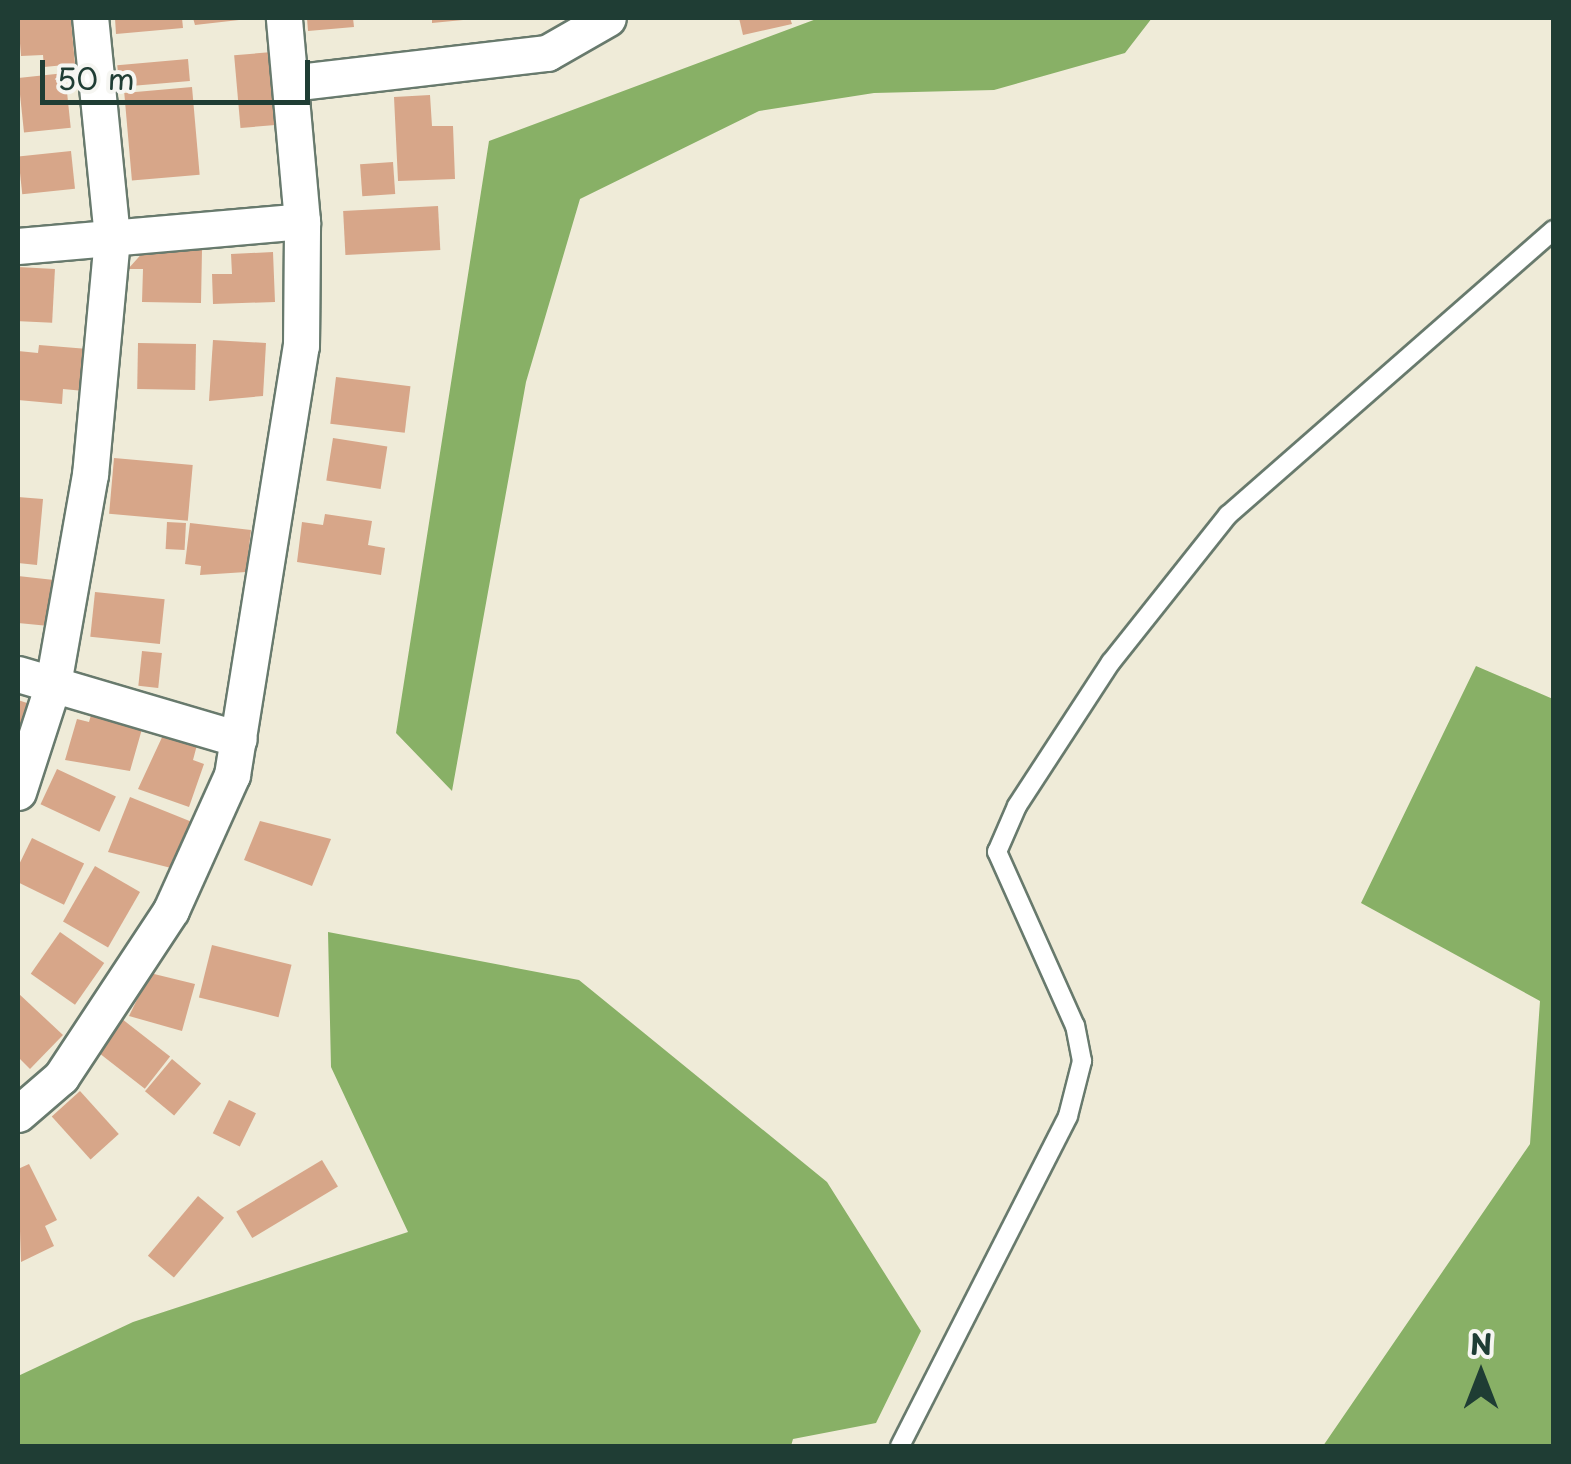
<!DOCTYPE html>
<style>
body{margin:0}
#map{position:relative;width:1571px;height:1464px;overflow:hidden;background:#efebd8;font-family:"Playpen Sans",sans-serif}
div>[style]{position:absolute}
.forest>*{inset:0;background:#88b066}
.building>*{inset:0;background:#d7a689;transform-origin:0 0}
.roads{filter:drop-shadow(2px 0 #687a6d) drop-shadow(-2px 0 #687a6d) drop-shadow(0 2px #687a6d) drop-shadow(0 -2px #687a6d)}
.lane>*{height:18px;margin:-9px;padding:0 9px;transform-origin:9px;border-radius:9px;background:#fff}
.street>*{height:35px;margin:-17.5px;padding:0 17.5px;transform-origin:17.5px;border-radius:17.5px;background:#fff}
span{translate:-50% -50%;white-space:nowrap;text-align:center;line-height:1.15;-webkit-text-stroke:9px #f6f6f2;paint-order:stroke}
.frame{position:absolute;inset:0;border:20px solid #1f3d34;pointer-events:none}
.north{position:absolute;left:1431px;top:1324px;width:100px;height:100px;-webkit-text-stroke:8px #f6f6f2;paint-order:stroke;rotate:0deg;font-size:28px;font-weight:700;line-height:40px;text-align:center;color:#1f3d34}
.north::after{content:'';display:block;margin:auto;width:35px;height:45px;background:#1f3d34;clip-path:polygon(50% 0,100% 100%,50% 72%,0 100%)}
.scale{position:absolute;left:40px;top:60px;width:270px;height:45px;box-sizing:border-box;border:5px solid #1f3d34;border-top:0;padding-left:12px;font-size:30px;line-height:35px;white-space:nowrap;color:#1f3d34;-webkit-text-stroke:8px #f6f6f2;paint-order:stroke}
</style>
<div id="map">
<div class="forest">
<i style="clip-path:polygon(819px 18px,1152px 18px,1125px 53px,994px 90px,874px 93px,759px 111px,580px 199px,526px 382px,452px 791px,396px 733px,489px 141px)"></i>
<i style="clip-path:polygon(1476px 666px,1553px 699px,1553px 1446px,1323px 1446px,1530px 1144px,1540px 1001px,1361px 903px)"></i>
<i style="clip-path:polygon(328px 932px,579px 980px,827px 1182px,921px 1331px,876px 1423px,793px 1439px,791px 1446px,18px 1446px,18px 1376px,133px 1322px,408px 1232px,331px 1067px)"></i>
</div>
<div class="building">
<i style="clip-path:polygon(18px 18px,71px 20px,75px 64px,44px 67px,43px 55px,21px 56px)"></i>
<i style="clip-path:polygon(115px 18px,182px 18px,183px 28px,116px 34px)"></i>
<i style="clip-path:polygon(193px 18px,238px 18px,239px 20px,195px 25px)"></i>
<i style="clip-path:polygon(307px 18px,353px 18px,354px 27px,308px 31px)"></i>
<i style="clip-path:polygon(432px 18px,463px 18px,463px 20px,432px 23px)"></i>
<i style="clip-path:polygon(739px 18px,790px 18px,792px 24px,743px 35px)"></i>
<i style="left:272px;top:52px;width:73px;height:38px;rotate:85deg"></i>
<i style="left:188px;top:59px;width:22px;height:71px;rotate:85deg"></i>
<i style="left:65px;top:73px;width:55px;height:47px;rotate:84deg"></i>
<i style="left:192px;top:87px;width:88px;height:68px;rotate:85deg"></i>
<i style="clip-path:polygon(430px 95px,432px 126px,453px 126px,455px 179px,398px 181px,394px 97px)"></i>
<i style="left:71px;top:151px;width:38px;height:53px;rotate:84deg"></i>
<i style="left:393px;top:162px;width:32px;height:33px;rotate:86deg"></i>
<i style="left:438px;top:206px;width:44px;height:95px;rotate:87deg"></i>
<i style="clip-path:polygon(146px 249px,202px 250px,201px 303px,142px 302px,143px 269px,128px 269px)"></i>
<i style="clip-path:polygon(273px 252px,275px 302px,213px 304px,212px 274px,232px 274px,231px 254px)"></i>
<i style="left:18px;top:267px;width:37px;height:54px;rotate:3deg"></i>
<i style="clip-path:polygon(213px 340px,266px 343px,263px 396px,209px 401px)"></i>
<i style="left:138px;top:343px;width:58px;height:46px;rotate:1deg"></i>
<i style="clip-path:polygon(39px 345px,88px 349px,84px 391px,63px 389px,62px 404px,18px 400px,18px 351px,38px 353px)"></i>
<i style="left:336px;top:377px;width:75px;height:47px;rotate:7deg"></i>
<i style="left:333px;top:438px;width:55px;height:43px;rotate:9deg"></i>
<i style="left:114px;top:458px;width:79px;height:56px;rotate:5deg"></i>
<i style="clip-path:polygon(18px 497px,43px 499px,37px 565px,18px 563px)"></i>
<i style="clip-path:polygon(325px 514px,372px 521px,368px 545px,385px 548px,381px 575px,297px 562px,302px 522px,323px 525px)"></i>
<i style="left:167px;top:522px;width:19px;height:27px;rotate:3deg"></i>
<i style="clip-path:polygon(190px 523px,251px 530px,246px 572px,200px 575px,201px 566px,185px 564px)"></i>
<i style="clip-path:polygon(18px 576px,54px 580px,49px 626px,18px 623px)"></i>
<i style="left:95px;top:592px;width:70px;height:45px;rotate:6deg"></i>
<i style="left:142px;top:651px;width:20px;height:35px;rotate:6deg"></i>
<i style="clip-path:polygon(18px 700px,30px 704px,18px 742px)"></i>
<i style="clip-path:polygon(91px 715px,142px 729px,130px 771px,65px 760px,77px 719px,89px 722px)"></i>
<i style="clip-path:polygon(164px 733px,197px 745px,193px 760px,204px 764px,189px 807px,138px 789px)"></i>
<i style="left:57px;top:769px;width:65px;height:39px;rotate:25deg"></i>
<i style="clip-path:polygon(130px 797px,197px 824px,179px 870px,108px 852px)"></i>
<i style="clip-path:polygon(260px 821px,331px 839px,312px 886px,244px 860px)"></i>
<i style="left:32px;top:838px;width:58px;height:46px;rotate:26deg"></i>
<i style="left:95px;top:866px;width:52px;height:64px;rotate:30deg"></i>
<i style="left:60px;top:932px;width:54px;height:51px;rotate:35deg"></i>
<i style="left:212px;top:945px;width:82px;height:54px;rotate:14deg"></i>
<i style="clip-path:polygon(150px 973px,195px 984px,182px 1031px,129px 1016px)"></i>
<i style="clip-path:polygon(18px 993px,63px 1035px,30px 1069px,18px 1057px)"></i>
<i style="left:122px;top:1019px;width:61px;height:41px;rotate:38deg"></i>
<i style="left:172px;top:1059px;width:38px;height:42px;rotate:40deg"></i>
<i style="left:80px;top:1091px;width:58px;height:38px;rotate:48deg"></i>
<i style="left:229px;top:1100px;width:30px;height:37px;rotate:26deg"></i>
<i style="left:322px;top:1160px;width:31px;height:100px;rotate:59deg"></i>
<i style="clip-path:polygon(29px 1164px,57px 1220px,45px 1226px,54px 1246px,21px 1262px,18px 1169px)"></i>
<i style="left:198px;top:1196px;width:34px;height:78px;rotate:40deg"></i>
</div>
<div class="roads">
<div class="lane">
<i style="left:900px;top:1446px;width:370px;rotate:-63deg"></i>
<i style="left:1068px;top:1116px;width:57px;rotate:-75.7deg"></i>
<i style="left:1082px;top:1061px;width:36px;rotate:-101deg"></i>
<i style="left:1075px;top:1026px;width:191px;rotate:-114.1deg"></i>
<i style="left:997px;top:852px;width:50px;rotate:-66.5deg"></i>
<i style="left:1017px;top:806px;width:172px;rotate:-56.9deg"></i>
<i style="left:1111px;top:662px;width:188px;rotate:-51.5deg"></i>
<i style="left:1228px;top:515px;width:433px;rotate:-41.2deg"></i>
</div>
<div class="street">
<i style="left:290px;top:83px;width:259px;rotate:-6.7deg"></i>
<i style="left:547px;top:53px;width:70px;rotate:-29.8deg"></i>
<i style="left:18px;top:246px;width:285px;rotate:-5deg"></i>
<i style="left:302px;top:221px;width:204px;rotate:-95.1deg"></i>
<i style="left:18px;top:674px;width:230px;rotate:16.4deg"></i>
<i style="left:18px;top:792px;width:114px;rotate:-72deg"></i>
<i style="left:53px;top:684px;width:212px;rotate:-80deg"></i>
<i style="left:90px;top:475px;width:239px;rotate:-84.7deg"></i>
<i style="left:112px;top:237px;width:220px;rotate:-95.7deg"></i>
<i style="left:18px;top:1114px;width:57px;rotate:-40.7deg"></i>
<i style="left:61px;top:1077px;width:200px;rotate:-56.6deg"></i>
<i style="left:171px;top:910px;width:148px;rotate:-65.7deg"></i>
<i style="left:232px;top:775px;width:435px;rotate:-80.9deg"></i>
<i style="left:301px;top:346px;width:125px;rotate:-89.5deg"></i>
</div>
</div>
<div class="frame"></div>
<div class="north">N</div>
<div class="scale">50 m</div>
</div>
